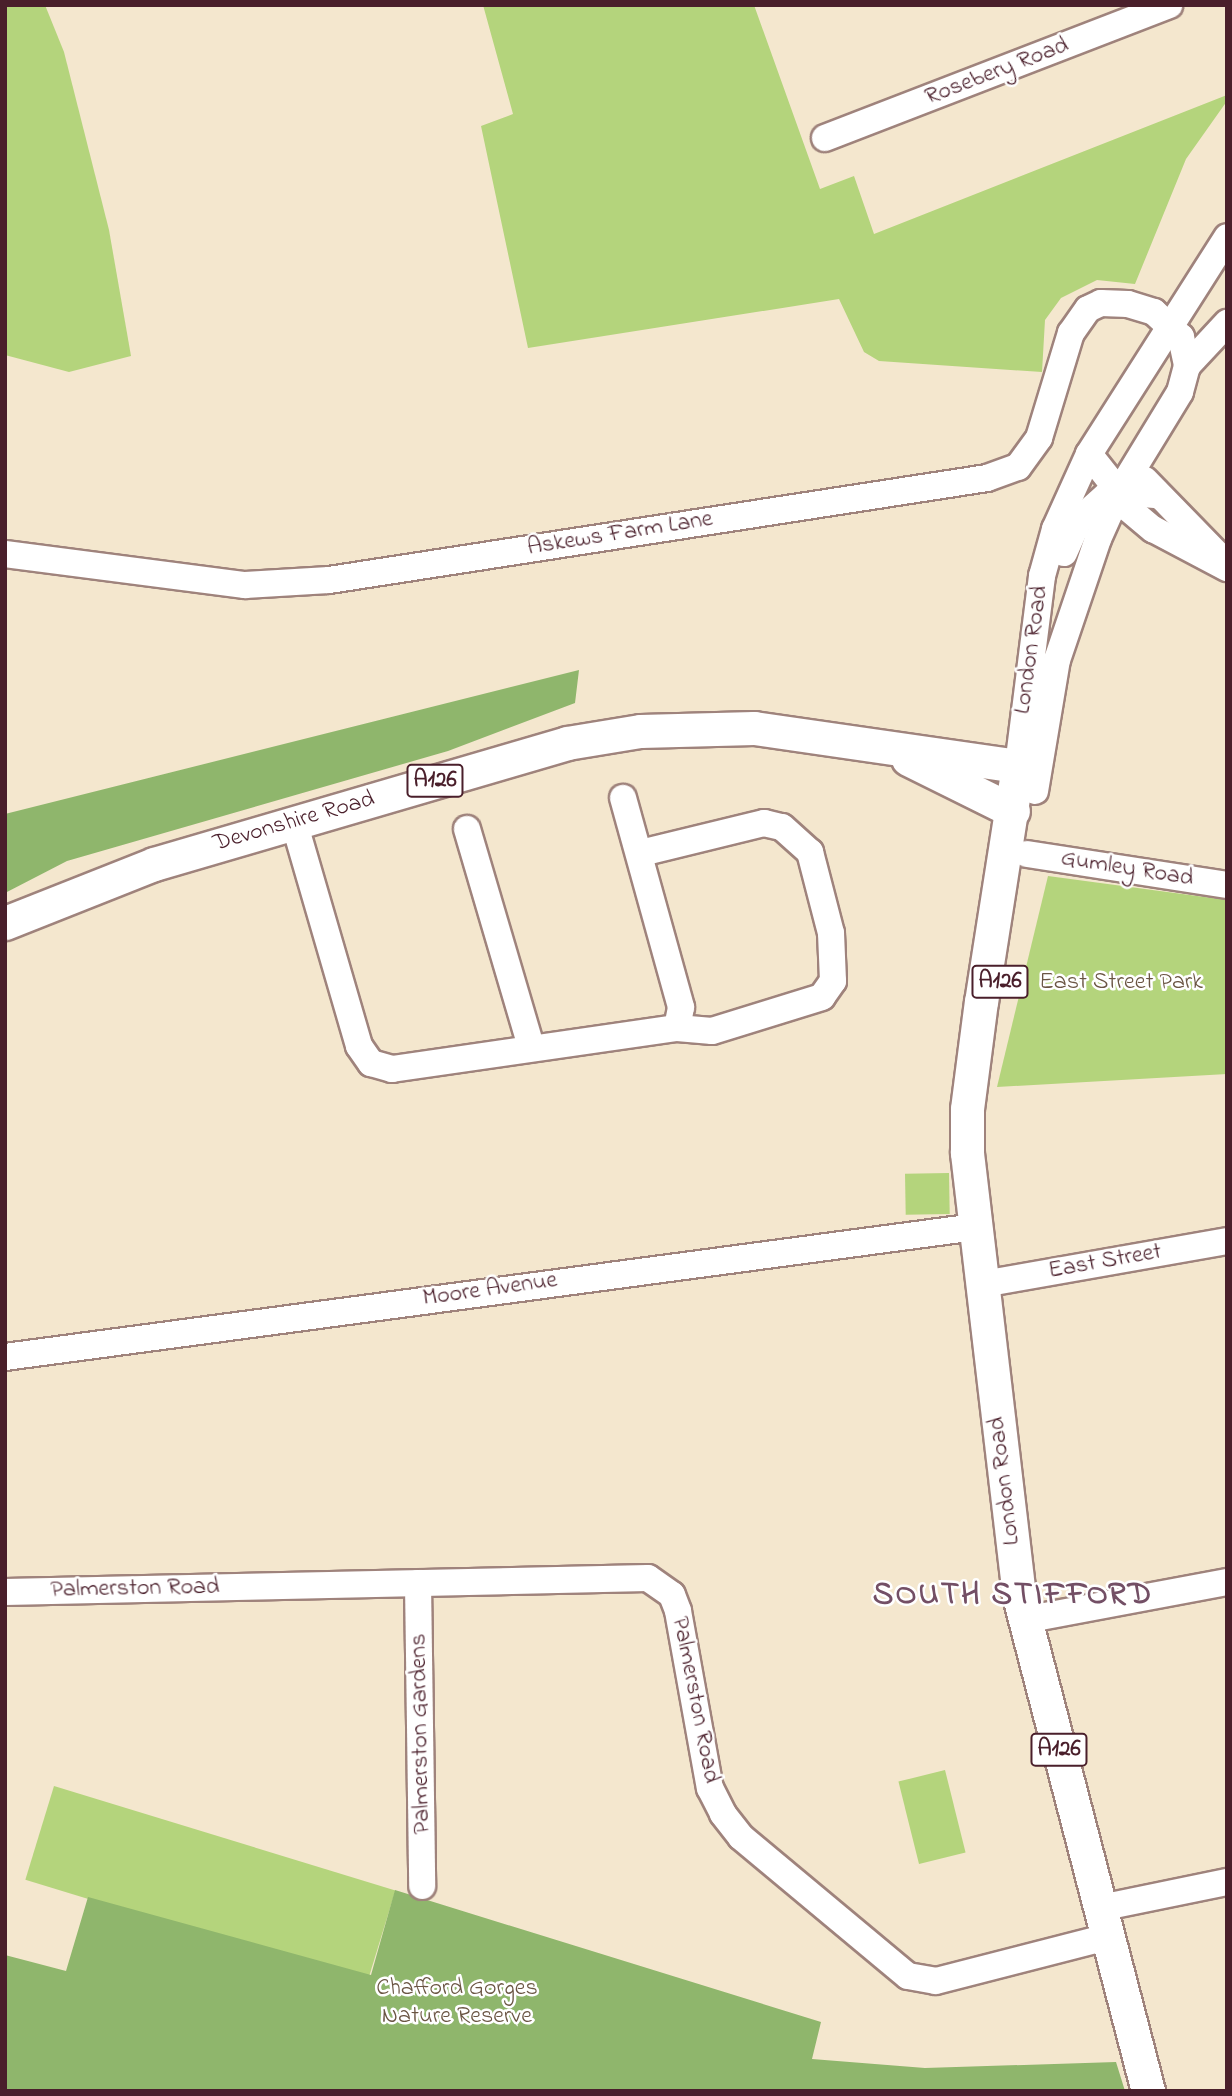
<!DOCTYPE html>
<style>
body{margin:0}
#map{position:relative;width:1232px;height:2096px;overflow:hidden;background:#f4e7ce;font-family:"Indie Flower",sans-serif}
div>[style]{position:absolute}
.green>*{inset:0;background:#b4d47c;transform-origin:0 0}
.forest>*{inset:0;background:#8fb66c}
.roads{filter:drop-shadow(2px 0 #9f837c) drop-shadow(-2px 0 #9f837c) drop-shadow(0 2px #9f837c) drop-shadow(0 -2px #9f837c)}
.minor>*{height:26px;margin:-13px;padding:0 13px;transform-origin:13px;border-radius:13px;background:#fff}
.major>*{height:33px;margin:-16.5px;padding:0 16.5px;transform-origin:16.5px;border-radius:16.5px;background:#fff}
span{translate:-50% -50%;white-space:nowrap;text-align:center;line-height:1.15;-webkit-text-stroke:5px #fff;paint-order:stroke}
.shield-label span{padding:2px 5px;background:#fff;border:2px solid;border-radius:5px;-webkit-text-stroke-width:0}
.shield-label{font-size:23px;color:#4a1f2b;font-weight:700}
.street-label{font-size:24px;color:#4a1f2b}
.park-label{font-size:24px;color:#6a5543}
.district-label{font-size:32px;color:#734f65;font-weight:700;letter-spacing:2px}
.frame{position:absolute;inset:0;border:7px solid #4a1f2b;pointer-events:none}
</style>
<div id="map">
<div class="green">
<i style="clip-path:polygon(5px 5px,45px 5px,64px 52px,109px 230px,131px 356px,69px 372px,5px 355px)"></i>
<i style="clip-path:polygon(483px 5px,754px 5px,820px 189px,854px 176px,874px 234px,1227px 95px,1227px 101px,1186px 159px,1135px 284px,1097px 280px,1061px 298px,1045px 320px,1042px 372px,879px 361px,864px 352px,839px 299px,528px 348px,481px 126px,513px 114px)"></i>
<i style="clip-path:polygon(1048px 876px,1227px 900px,1227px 1074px,997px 1087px)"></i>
<i style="left:949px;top:1173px;width:41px;height:44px;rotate:89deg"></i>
<i style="left:945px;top:1770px;width:85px;height:48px;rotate:76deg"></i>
<i style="left:54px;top:1786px;width:357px;height:98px;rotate:17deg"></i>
</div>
<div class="forest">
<i style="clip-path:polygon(579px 670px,575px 703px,448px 751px,67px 861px,5px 893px,5px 814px)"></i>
<i style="clip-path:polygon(395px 1890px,821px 2022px,812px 2059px,925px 2068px,1116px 2062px,1125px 2091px,5px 2091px,5px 1955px,66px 1971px,88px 1897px,371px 1975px)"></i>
</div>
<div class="roads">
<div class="minor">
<i style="left:825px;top:138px;width:369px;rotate:-21.1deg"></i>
<i style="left:1089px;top:454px;width:48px;rotate:51.7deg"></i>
<i style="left:1119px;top:492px;width:14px;rotate:69deg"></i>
<i style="left:1124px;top:505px;width:38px;rotate:40deg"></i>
<i style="left:1153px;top:529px;width:84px;rotate:27.8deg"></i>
<i style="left:1145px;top:480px;width:102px;rotate:45.8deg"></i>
<i style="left:1064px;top:553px;width:36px;rotate:-66deg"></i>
<i style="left:1079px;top:520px;width:36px;rotate:-42deg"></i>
<i style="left:1106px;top:496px;width:14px;rotate:-17deg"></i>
<i style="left:1119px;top:492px;width:36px;rotate:5deg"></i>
<i style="left:5px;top:554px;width:242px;rotate:7.4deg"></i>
<i style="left:245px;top:585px;width:84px;rotate:-3.4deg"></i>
<i style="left:329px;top:580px;width:666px;rotate:-8.81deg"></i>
<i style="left:987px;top:478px;width:33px;rotate:-20deg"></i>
<i style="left:1018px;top:467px;width:36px;rotate:-54deg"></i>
<i style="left:1039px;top:438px;width:110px;rotate:-73.1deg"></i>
<i style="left:1071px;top:333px;width:29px;rotate:-55deg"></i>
<i style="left:1088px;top:309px;width:14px;rotate:-25deg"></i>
<i style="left:1101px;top:303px;width:27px;rotate:2deg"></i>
<i style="left:1128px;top:304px;width:27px;rotate:17deg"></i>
<i style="left:1154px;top:312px;width:37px;rotate:43deg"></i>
<i style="left:1181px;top:337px;width:30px;rotate:78deg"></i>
<i style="left:1018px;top:766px;width:192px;rotate:-82.8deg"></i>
<i style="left:1042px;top:576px;width:49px;rotate:-74.5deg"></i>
<i style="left:1055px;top:529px;width:82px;rotate:-65.6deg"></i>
<i style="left:1089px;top:454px;width:257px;rotate:-57.5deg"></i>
<i style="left:1035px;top:791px;width:133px;rotate:-80.5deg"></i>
<i style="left:1057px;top:660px;width:128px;rotate:-71.3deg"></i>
<i style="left:1098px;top:539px;width:51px;rotate:-65.9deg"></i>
<i style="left:1119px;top:492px;width:117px;rotate:-58.6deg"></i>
<i style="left:1180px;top:392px;width:27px;rotate:-75deg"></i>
<i style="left:1187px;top:366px;width:59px;rotate:-47.1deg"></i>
<i style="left:294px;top:822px;width:233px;rotate:73.8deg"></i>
<i style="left:359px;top:1046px;width:21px;rotate:55deg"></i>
<i style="left:371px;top:1063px;width:22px;rotate:16deg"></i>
<i style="left:392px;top:1069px;width:288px;rotate:-8.2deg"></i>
<i style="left:677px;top:1028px;width:21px;rotate:-79deg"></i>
<i style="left:681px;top:1007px;width:217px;rotate:-105.5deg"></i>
<i style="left:467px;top:829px;width:227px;rotate:73.6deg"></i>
<i style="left:641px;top:853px;width:127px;rotate:-13.7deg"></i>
<i style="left:764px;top:823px;width:18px;rotate:13deg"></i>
<i style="left:782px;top:827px;width:38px;rotate:42deg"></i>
<i style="left:810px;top:852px;width:84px;rotate:75.5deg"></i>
<i style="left:831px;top:933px;width:48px;rotate:87.6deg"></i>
<i style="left:833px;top:981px;width:19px;rotate:125deg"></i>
<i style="left:822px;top:997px;width:115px;rotate:162.8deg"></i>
<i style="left:712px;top:1031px;width:35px;rotate:-175deg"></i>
<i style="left:1027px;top:854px;width:202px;rotate:8.8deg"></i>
<i style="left:983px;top:1284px;width:248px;rotate:-10deg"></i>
<i style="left:5px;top:1357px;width:980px;rotate:-7.63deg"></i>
<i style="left:418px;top:1583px;width:303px;rotate:89.2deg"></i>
<i style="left:5px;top:1592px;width:643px;rotate:-1.25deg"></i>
<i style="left:648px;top:1578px;width:29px;rotate:35deg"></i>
<i style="left:672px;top:1595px;width:17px;rotate:69deg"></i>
<i style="left:678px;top:1611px;width:180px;rotate:79.8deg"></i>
<i style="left:710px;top:1788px;width:29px;rotate:63deg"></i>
<i style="left:723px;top:1814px;width:29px;rotate:52deg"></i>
<i style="left:741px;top:1837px;width:217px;rotate:39.8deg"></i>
<i style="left:908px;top:1976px;width:28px;rotate:10deg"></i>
<i style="left:936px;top:1981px;width:177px;rotate:-14.4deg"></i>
<i style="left:1024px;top:1620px;width:207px;rotate:-10.6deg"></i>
<i style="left:1100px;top:1908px;width:130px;rotate:-11.6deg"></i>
</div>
<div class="major">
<i style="left:908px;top:759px;width:117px;rotate:26.3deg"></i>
<i style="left:1018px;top:766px;width:238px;rotate:98.9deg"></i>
<i style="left:981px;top:1001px;width:109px;rotate:97.4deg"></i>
<i style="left:967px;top:1109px;width:44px;rotate:90deg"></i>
<i style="left:967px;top:1153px;width:446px;rotate:83.3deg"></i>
<i style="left:1019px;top:1596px;width:512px;rotate:75.39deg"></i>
<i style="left:5px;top:923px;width:160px;rotate:-21.6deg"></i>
<i style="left:154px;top:864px;width:430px;rotate:-16.3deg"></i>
<i style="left:567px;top:743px;width:74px;rotate:-9.3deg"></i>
<i style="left:640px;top:731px;width:114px;rotate:-1.5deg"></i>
<i style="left:754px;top:728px;width:267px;rotate:8.2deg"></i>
</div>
</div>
<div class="shield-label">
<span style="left:435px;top:781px">A126</span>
<span style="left:1000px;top:982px">A126</span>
<span style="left:1059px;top:1750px">A126</span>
</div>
<div class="street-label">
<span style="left:997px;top:72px;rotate:-21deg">Rosebery Road</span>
<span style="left:620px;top:534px;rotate:-9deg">Askews Farm Lane</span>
<span style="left:1032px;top:650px;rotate:-82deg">London Road</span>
<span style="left:294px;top:822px;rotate:-16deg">Devonshire Road</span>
<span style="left:1127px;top:869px;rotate:9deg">Gumley Road</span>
<span style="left:1105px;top:1262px;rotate:-10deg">East Street</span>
<span style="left:490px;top:1290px;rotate:-8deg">Moore Avenue</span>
<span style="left:1005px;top:1481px;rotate:-97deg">London Road</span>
<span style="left:135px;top:1589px;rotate:-1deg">Palmerston Road</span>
<span style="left:695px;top:1700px;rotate:79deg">Palmerston Road</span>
<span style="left:421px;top:1734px;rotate:-91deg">Palmerston Gardens</span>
</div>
<div class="park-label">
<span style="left:1121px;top:983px">East Street Park</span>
<span style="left:457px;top:2003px">Chafford Gorges<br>Nature Reserve</span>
</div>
<div class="district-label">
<span style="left:1013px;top:1596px">SOUTH STIFFORD</span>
</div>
<div class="frame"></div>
</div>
